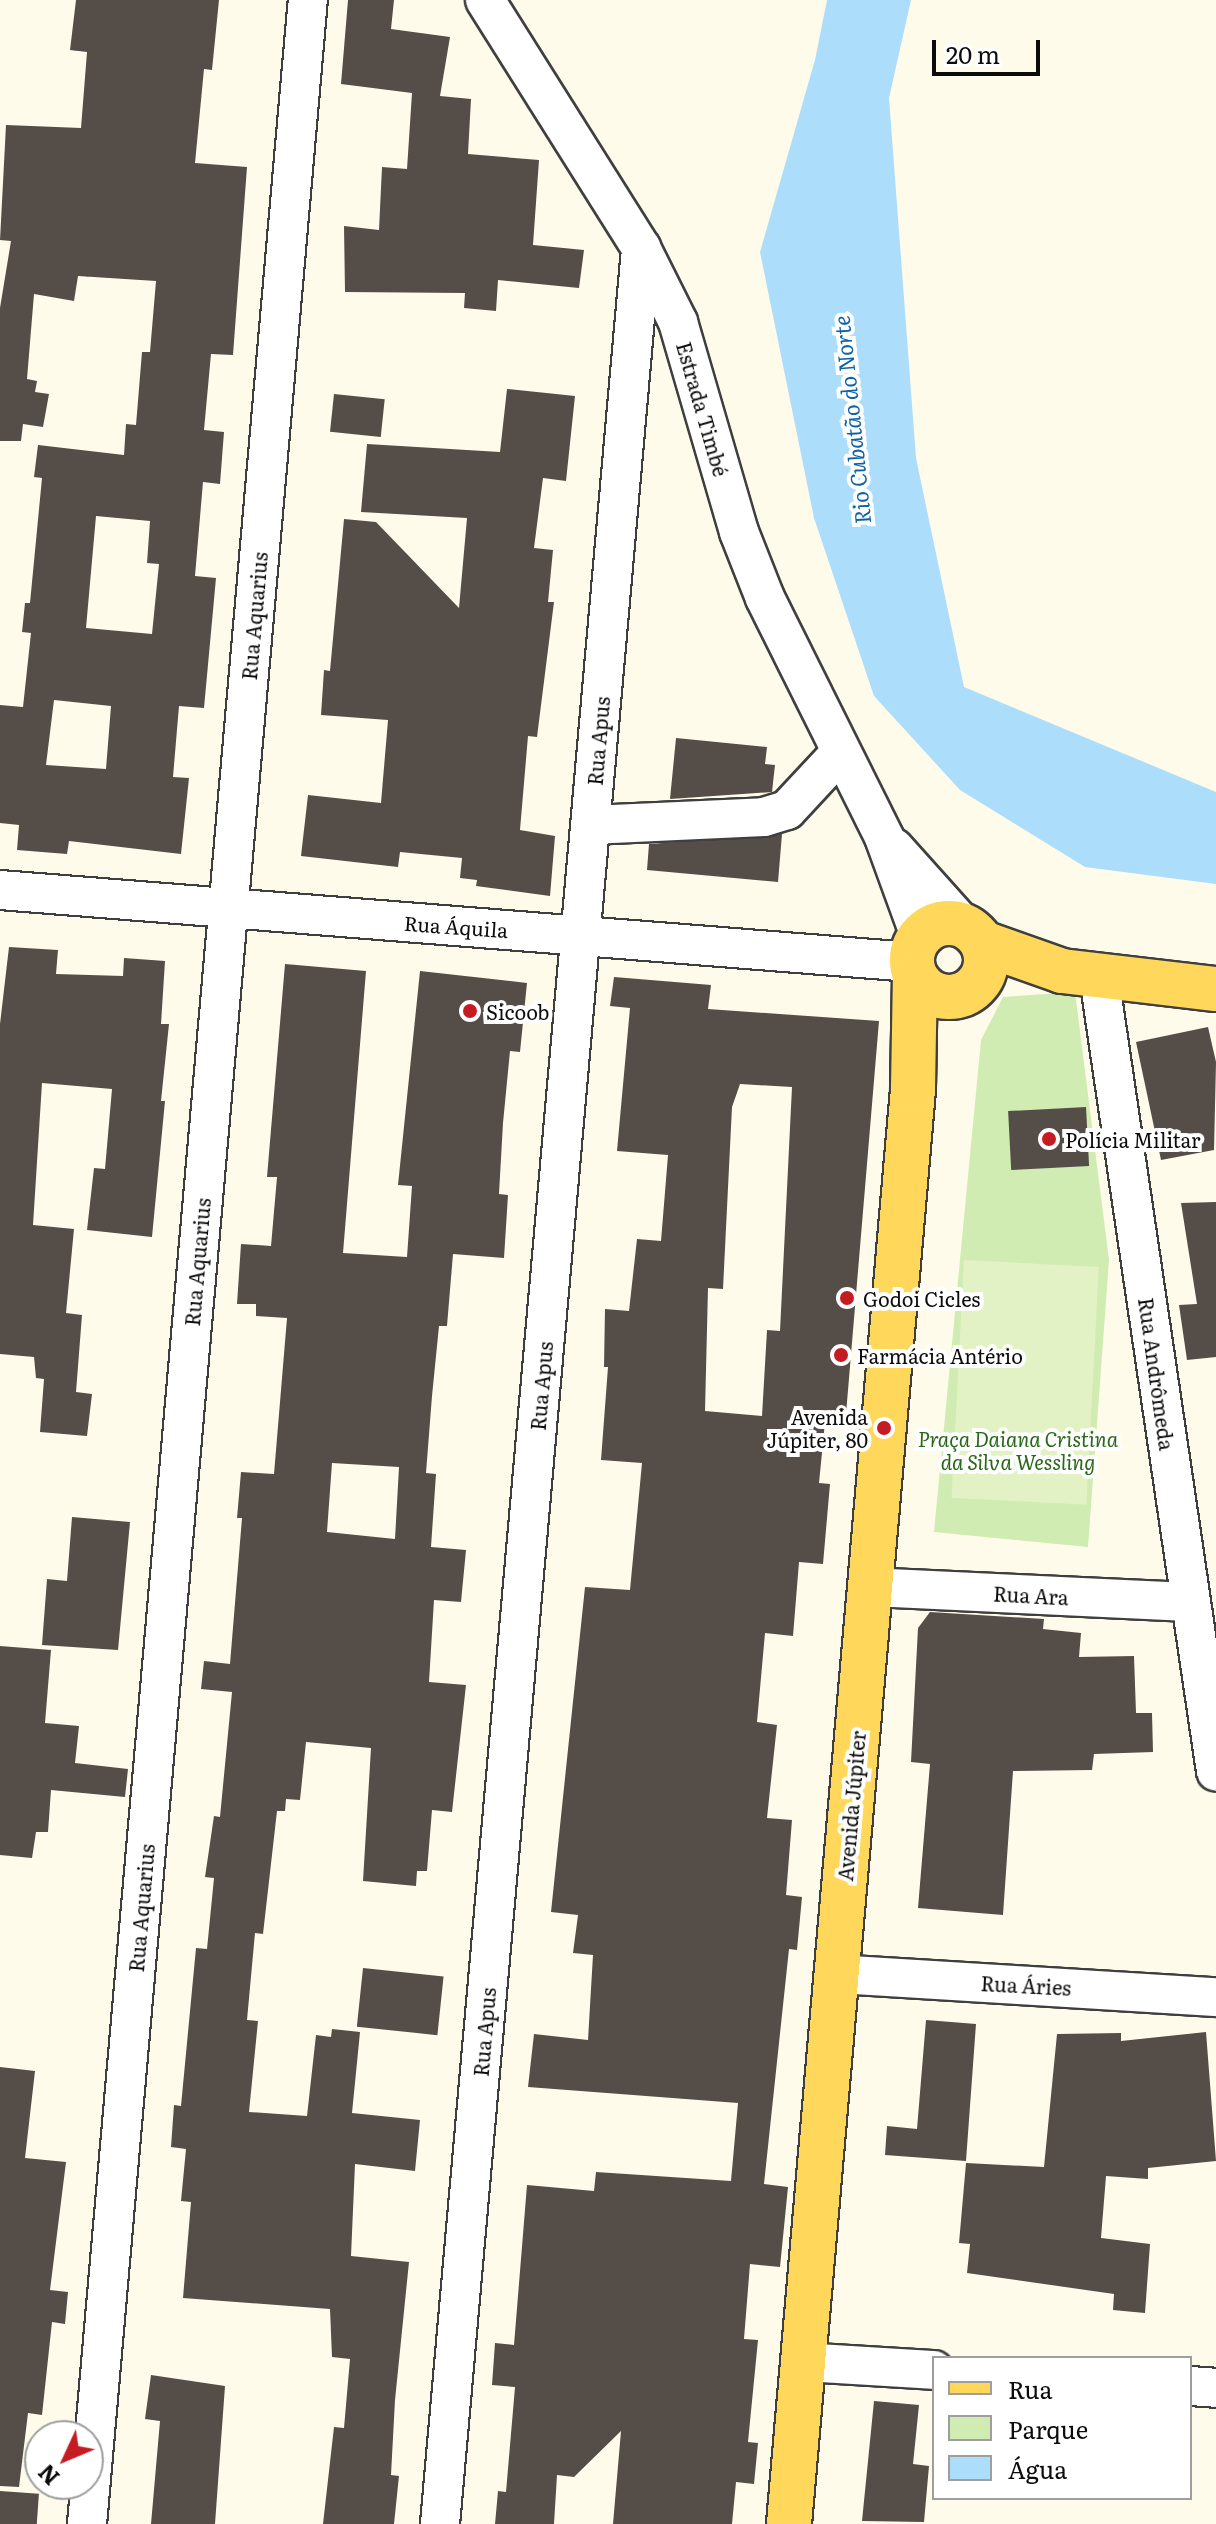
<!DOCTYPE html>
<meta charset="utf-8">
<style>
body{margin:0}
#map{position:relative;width:1216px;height:2524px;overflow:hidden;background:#fffbeb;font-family:Literata,serif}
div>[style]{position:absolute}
.green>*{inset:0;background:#d0ecb2}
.pitch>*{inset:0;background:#e2f2c5;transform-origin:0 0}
.water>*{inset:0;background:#acddfa}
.building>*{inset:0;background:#554d48;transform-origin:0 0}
.roads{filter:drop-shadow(2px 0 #3f3f3f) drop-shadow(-2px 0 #3f3f3f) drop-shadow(0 2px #3f3f3f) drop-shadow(0 -2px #3f3f3f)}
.minor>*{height:38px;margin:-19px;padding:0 19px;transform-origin:19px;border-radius:19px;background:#fff}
.major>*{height:44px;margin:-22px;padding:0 22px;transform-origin:22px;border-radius:22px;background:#ffd85b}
.major>.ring{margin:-22px;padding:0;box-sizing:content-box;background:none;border:44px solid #ffd85b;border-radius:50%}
.dots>*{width:22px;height:22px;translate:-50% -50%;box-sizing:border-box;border:4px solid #fff;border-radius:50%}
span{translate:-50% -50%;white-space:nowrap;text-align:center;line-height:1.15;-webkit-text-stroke:8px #fff;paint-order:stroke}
.street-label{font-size:20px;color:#0c0c0c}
.poi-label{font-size:20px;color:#0c0c0c}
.left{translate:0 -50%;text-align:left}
.right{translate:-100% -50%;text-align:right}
.park-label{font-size:20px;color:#296818;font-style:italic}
.water-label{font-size:22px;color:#0d63a6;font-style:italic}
.legend{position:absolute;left:932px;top:2356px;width:260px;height:144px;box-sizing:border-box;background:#fff;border:2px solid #9e9e9e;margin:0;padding:10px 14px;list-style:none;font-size:24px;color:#0c0c0c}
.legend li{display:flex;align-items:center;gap:16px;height:40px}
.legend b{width:40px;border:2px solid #9e9e9e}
.north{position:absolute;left:24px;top:2420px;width:80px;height:80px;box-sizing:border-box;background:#fff;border:2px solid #9e9e9e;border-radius:50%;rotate:226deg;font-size:22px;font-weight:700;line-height:32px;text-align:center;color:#0c0c0c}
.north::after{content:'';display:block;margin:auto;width:28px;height:36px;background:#c51b22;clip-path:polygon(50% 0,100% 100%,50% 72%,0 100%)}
.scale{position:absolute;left:932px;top:40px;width:108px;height:36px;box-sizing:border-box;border:4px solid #0c0c0c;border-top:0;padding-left:10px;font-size:24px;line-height:28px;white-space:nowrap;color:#0c0c0c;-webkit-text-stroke:6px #fff;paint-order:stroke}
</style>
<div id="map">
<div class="green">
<i style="clip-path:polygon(1075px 992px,1109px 1260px,1088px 1547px,934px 1532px,981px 1040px,1003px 997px)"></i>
</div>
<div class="pitch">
<i style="left:964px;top:1260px;width:135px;height:238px;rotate:3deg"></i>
</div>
<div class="water">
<i style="clip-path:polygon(827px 0,911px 0,889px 98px,916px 458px,964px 687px,1216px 792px,1216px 884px,1085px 867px,960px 790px,874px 696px,814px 518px,760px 252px,815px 60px)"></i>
</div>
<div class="building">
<i style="clip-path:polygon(evenodd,76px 0,219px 0,212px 70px,204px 69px,195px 163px,247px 167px,233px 355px,211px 354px,204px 430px,224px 432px,220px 484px,203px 482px,195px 576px,216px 578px,204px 708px,179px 706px,173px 777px,189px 778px,181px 854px,69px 841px,67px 854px,17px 850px,19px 825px,0 823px,0 705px,23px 707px,31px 633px,22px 632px,25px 603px,30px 603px,42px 478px,34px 477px,38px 445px,124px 455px,126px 424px,136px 425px,142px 352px,150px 352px,156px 281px,78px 276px,74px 301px,34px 294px,27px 379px,37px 381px,35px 392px,49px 394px,43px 427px,23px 424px,21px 441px,0 441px,0 308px,11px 241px,0 240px,6px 125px,81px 128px,87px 52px,70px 50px,76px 0,96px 516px,150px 521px,147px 563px,159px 564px,152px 634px,86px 628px,96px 516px,76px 0,54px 700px,111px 706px,106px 769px,46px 765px,54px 700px)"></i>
<i style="clip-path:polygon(348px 0,394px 0,391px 29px,450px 37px,440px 96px,471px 99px,468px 154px,539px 160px,533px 245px,584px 250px,579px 288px,498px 280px,496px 311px,464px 308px,465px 293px,345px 292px,344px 226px,379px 230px,382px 167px,407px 169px,412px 93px,341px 84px)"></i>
<i style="clip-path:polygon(507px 389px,575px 396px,566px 481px,543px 478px,534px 548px,553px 550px,548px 602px,554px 602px,537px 737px,528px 736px,520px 830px,555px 836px,550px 896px,476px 886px,477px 880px,460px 878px,462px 858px,400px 852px,398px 867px,301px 856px,308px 795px,381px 803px,388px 720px,321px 715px,324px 670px,330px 671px,344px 519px,376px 522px,459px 608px,467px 518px,361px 512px,367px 444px,500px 452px)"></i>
<i style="left:334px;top:394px;width:51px;height:38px;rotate:6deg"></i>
<i style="clip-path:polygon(676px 738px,767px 747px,765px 764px,775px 765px,772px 792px,670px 799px)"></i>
<i style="clip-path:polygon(782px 834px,778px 882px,647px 870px,649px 844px)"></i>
<i style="clip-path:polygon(9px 947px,58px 950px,56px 974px,123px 976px,124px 958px,165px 961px,161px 1024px,169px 1024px,161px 1101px,165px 1101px,152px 1237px,87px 1230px,94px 1168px,105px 1169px,112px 1089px,42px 1083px,33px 1225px,74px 1229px,66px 1313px,82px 1315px,76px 1392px,92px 1394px,87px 1436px,40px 1432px,44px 1379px,36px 1378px,34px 1357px,0 1354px,0 1024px)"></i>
<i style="clip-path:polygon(evenodd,285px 964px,366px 971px,343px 1253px,407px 1257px,412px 1186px,398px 1185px,420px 971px,527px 983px,520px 1052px,510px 1051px,503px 1123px,499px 1194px,508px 1195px,504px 1258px,453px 1254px,447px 1326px,439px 1326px,432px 1396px,426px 1473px,436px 1474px,431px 1547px,466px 1550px,461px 1602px,434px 1600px,429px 1682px,466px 1685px,452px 1812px,432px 1810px,427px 1871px,417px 1871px,416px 1886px,363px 1881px,371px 1748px,306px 1742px,300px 1800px,286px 1799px,285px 1811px,277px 1811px,263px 1934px,255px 1933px,247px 2020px,258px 2021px,249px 2112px,307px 2116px,316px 2035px,331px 2037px,332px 2029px,360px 2032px,352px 2113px,420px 2120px,415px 2171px,355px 2164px,351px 2256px,409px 2262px,395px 2400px,391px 2475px,399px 2476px,394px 2524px,323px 2524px,334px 2427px,344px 2428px,350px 2359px,332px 2357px,330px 2309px,183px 2298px,191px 2202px,181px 2201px,186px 2149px,171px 2147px,174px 2105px,181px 2106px,196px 1948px,207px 1949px,214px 1878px,205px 1877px,214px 1816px,220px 1817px,232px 1692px,201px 1689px,204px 1661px,230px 1664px,242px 1518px,237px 1518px,241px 1472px,274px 1474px,287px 1318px,256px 1316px,256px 1304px,237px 1304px,241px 1244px,271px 1246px,277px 1177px,267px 1177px,285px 964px,332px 1463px,399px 1467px,395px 1539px,327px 1532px,332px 1463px)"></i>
<i style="clip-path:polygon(evenodd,614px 977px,711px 985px,708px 1009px,879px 1021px,846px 1414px,826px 1412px,819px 1483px,830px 1484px,823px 1564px,799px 1562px,793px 1636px,765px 1633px,757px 1722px,777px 1725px,767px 1818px,792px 1820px,786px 1895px,802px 1897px,797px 1950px,789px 1949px,764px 2184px,788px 2187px,780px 2267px,750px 2264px,744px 2339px,758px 2340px,748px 2442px,758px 2443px,754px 2484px,736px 2482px,732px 2524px,613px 2524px,621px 2431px,574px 2477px,557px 2475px,554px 2524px,495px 2524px,498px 2491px,506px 2492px,515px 2387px,492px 2385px,495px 2343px,514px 2345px,527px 2185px,594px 2191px,596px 2172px,731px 2181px,738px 2103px,528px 2087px,534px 2034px,588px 2040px,593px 1955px,573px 1953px,578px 1915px,551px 1912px,585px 1587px,630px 1590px,642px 1463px,601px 1460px,608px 1367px,604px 1367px,605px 1309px,629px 1311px,637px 1239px,661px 1241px,668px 1155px,617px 1151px,630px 1008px,610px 1006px,614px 977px,740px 1084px,792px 1087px,780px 1331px,767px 1330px,762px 1416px,705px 1411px,708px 1288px,723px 1289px,732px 1107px,740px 1084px)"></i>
<i style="clip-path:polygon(1208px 1027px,1216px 1062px,1214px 1150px,1161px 1160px,1136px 1042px)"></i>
<i style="left:1086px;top:1107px;width:59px;height:78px;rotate:87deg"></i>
<i style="clip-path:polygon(1216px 1202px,1216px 1357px,1187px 1360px,1179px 1305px,1197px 1304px,1181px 1203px)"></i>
<i style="clip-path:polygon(72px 1517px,130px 1522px,118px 1650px,42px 1645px,47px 1579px,67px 1581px)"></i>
<i style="clip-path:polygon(930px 1612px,1044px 1619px,1043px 1629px,1081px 1633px,1079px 1657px,1134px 1656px,1136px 1713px,1152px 1713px,1153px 1752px,1094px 1754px,1092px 1770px,1013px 1771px,1003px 1915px,918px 1908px,930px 1764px,911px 1762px,918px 1628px)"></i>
<i style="clip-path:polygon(0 1646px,51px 1650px,45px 1723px,79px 1726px,75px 1763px,128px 1769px,125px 1797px,51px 1790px,48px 1832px,36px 1832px,32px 1858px,0 1855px)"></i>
<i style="left:363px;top:1968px;width:81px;height:59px;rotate:6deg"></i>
<i style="clip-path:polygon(926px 2020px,976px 2024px,966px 2161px,885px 2155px,887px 2126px,917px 2129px)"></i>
<i style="clip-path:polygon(1206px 2032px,1216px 2161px,1148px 2168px,1148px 2179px,1106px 2176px,1101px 2238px,1150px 2244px,1145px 2313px,1113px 2310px,1114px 2294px,967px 2273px,970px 2244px,959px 2243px,966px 2163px,1044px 2167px,1057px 2034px,1121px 2033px,1121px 2041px)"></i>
<i style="clip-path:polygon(0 2067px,35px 2071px,25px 2158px,66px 2162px,50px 2290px,68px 2292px,65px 2324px,52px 2322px,42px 2415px,28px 2413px,19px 2487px,0 2486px)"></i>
<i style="clip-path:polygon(151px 2375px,225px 2386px,215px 2524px,151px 2524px,160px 2421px,145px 2419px)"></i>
<i style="clip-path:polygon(874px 2401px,919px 2405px,913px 2464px,929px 2466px,924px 2522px,862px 2521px)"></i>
<i style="left:0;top:2491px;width:39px;height:33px;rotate:4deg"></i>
</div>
<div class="roads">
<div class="minor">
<i style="left:485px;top:0;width:293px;rotate:57.8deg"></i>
<i style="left:641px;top:248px;width:83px;rotate:63.4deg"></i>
<i style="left:678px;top:322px;width:219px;rotate:73.8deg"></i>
<i style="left:739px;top:532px;width:71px;rotate:68.5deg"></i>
<i style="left:765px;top:598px;width:267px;rotate:63.5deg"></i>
<i style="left:884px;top:837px;width:105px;rotate:70deg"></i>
<i style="left:590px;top:825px;width:174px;rotate:-2.6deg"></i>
<i style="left:764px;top:817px;width:24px;rotate:-17deg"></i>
<i style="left:787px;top:810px;width:76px;rotate:-47.1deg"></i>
<i style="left:894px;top:848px;width:103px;rotate:48.1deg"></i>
<i style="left:0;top:890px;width:914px;rotate:4.52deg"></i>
<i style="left:1099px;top:977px;width:803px;rotate:81.62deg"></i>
<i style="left:870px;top:1587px;width:321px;rotate:2.7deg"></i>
<i style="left:837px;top:1974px;width:380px;rotate:3.5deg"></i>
<i style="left:803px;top:2362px;width:131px;rotate:3.5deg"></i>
<i style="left:1190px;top:2386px;width:26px;rotate:4deg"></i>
<i style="left:87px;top:2524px;width:2534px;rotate:-85deg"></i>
<i style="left:440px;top:2524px;width:2285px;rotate:-84.95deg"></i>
</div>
<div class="major">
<i class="ring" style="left:912px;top:923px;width:30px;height:30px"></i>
<i style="left:983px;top:943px;width:84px;rotate:19.5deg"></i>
<i style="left:1062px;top:971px;width:155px;rotate:6.7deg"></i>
<i style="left:789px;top:2524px;width:1441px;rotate:-85.06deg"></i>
<i style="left:913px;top:1088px;width:111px;rotate:-89deg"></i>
</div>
</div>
<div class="dots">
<i style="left:470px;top:1011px;background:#c51b22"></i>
<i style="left:1049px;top:1139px;background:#c51b22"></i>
<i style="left:847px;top:1298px;background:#c51b22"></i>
<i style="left:841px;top:1355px;background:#c51b22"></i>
<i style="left:884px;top:1428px;background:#c51b22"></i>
</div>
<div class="street-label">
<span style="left:703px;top:409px;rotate:74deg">Estrada Timbé</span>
<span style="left:254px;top:616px;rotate:-85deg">Rua Aquarius</span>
<span style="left:598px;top:741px;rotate:-85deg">Rua Apus</span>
<span style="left:456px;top:926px;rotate:4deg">Rua Áquila</span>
<span style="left:197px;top:1262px;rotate:-85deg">Rua Aquarius</span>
<span style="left:1157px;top:1374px;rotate:82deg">Rua Andrômeda</span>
<span style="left:541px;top:1386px;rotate:-85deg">Rua Apus</span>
<span style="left:1031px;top:1595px;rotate:3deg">Rua Ara</span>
<span style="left:851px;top:1806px;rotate:-85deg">Avenida Júpiter</span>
<span style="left:141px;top:1908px;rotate:-85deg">Rua Aquarius</span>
<span style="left:1026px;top:1985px;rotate:3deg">Rua Áries</span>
<span style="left:484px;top:2032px;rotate:-85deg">Rua Apus</span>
</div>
<div class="poi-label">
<span class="left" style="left:486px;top:1011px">Sicoob</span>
<span class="left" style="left:1065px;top:1139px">Polícia Militar</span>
<span class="left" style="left:863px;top:1298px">Godoi Cicles</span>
<span class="left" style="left:857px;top:1355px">Farmácia Antério</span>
<span class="right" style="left:868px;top:1428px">Avenida<br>Júpiter, 80</span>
</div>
<div class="park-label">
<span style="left:1018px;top:1450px">Praça Daiana Cristina<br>da Silva Wessling</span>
</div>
<div class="water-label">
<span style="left:851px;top:420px;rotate:-96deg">Rio Cubatão do Norte</span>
</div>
<ul class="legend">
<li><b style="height:10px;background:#ffd85b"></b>Rua</li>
<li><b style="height:22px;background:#d0ecb2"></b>Parque</li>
<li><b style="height:22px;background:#acddfa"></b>Água</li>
</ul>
<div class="north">N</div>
<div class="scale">20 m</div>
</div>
